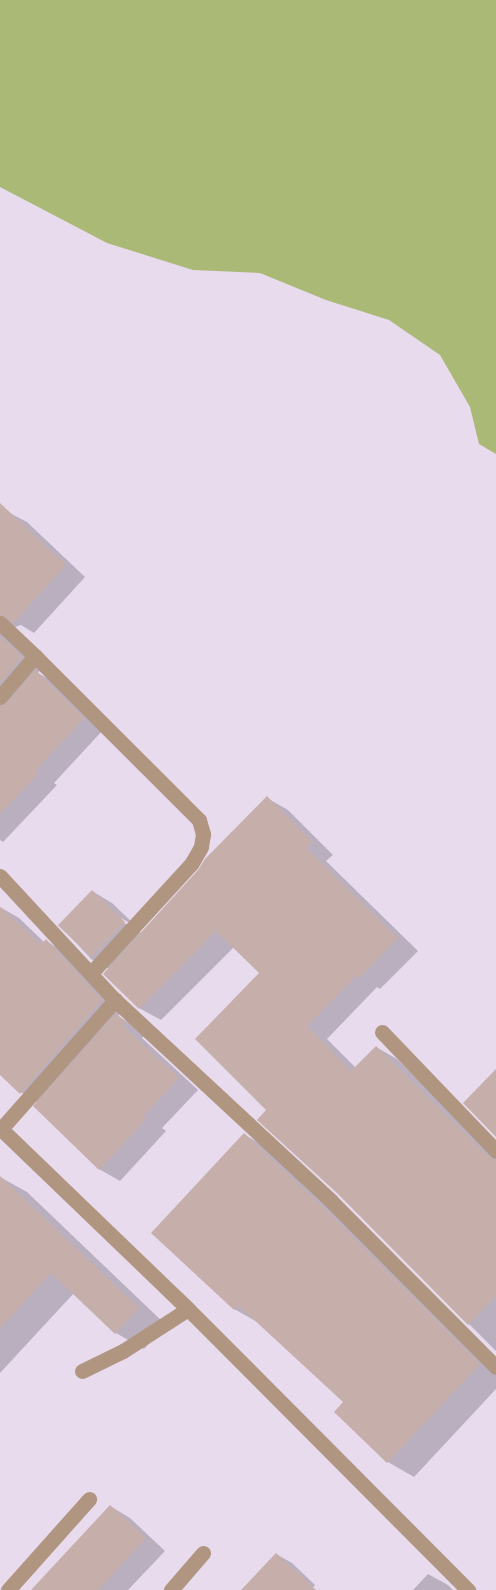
<!DOCTYPE html>
<style>
body{margin:0}
#map{position:relative;width:496px;height:1590px;overflow:hidden;background:#e8dbee;font-family:"Golos Text",sans-serif}
div>[style]{position:absolute}
.green>*{inset:0;background:#abb977}
.shadow>*{inset:0;background:#0003}
.building>*{inset:0;background:#c6afaa;transform-origin:0 0}
.minor>*{height:15px;margin:-7.5px;padding:0 7.5px;transform-origin:7.5px;border-radius:7.5px;background:#b09580}
span{translate:-50% -50%;white-space:nowrap;text-align:center;line-height:1.15;-webkit-text-stroke:5px #f5e9fb;paint-order:stroke}
</style>
<div id="map">
<div class="green">
<i style="clip-path:polygon(0 0,496px 0,496px 454px,479px 444px,470px 407px,440px 355px,389px 320px,326px 300px,260px 273px,193px 270px,107px 243px,0 187px)"></i>
</div>
<div class="shadow">
<i style="clip-path:polygon(0 508px,27px 522px,85px 577px,34px 633px,21px 625px,12px 628px,41px 669px,38px 673px,55px 683px,103px 730px,54px 783px,57px 785px,3px 842px,0 840px)"></i>
<i style="clip-path:polygon(267px 798px,288px 810px,333px 855px,326px 861px,418px 951px,380px 989px,377px 987px,327px 1039px,356px 1068px,376px 1047px,397px 1059px,496px 1157px,496px 1351px,338px 1193px,261px 973px,234px 947px,161px 1020px,139px 1008px,109px 969px,91px 959px,61px 926px,92px 891px,112px 903px,138px 928px,121px 918px,119px 920px,143px 934px)"></i>
<i style="clip-path:polygon(0 907px,19px 918px,45px 943px,46px 941px,66px 953px,122px 1012px,118px 1016px,136px 1027px,145px 1035px,142px 1038px,198px 1090px,162px 1128px,166px 1131px,120px 1181px,99px 1169px,38px 1103px,21px 1092px,0 1073px)"></i>
<i style="clip-path:polygon(245px 1135px,271px 1150px,496px 1371px,496px 1389px,414px 1477px,388px 1462px,344px 1402px,261px 1324px,234px 1309px)"></i>
<i style="clip-path:polygon(0 1177px,27px 1192px,166px 1325px,144px 1349px,116px 1333px,74px 1293px,0 1373px)"></i>
<i style="clip-path:polygon(110px 1506px,130px 1518px,165px 1551px,128px 1590px,33px 1590px)"></i>
<i style="clip-path:polygon(276px 1554px,292px 1563px,315px 1585px,311px 1590px,243px 1590px)"></i>
<i style="clip-path:polygon(428px 1574px,448px 1585px,453px 1590px,413px 1590px)"></i>
</div>
<div class="building">
<i style="clip-path:polygon(0 503px,66px 565px,13px 623px,0 614px)"></i>
<i style="clip-path:polygon(0 636px,22px 657px,0 683px)"></i>
<i style="clip-path:polygon(35px 670px,84px 718px,35px 771px,38px 774px,0 814px,0 706px,7px 703px)"></i>
<i style="clip-path:polygon(267px 796px,312px 842px,306px 848px,398px 938px,359px 978px,356px 976px,307px 1026px,351px 1071px,376px 1046px,489px 1157px,496px 1160px,496px 1296px,468px 1325px,338px 1194px,257px 1120px,266px 1110px,195px 1039px,259px 973px,216px 931px,139px 1009px,103px 974px,198px 870px,205px 859px)"></i>
<i style="left:92px;top:890px;width:46px;height:49px;rotate:44deg"></i>
<i style="clip-path:polygon(0 907px,41px 945px,46px 939px,102px 1000px,20px 1094px,0 1075px)"></i>
<i style="clip-path:polygon(116px 1013px,126px 1023px,123px 1026px,179px 1078px,143px 1116px,146px 1119px,99px 1170px,33px 1106px)"></i>
<i style="clip-path:polygon(496px 1069px,496px 1137px,463px 1103px)"></i>
<i style="clip-path:polygon(244px 1133px,324px 1208px,480px 1364px,387px 1463px,334px 1412px,343px 1402px,238px 1305px,234px 1310px,151px 1233px)"></i>
<i style="clip-path:polygon(0 1176px,139px 1308px,115px 1334px,51px 1273px,0 1328px)"></i>
<i style="clip-path:polygon(110px 1505px,146px 1538px,98px 1590px,31px 1590px)"></i>
<i style="clip-path:polygon(276px 1553px,316px 1590px,241px 1590px)"></i>
</div>
<div class="minor">
<i style="left:0;top:623px;width:48px;rotate:43.3deg"></i>
<i style="left:0;top:697px;width:54px;rotate:-49.5deg"></i>
<i style="left:35px;top:656px;width:232px;rotate:45deg"></i>
<i style="left:199px;top:820px;width:15px;rotate:74deg"></i>
<i style="left:203px;top:834px;width:13px;rotate:99deg"></i>
<i style="left:201px;top:847px;width:20px;rotate:120deg"></i>
<i style="left:191px;top:864px;width:148px;rotate:132.5deg"></i>
<i style="left:0;top:876px;width:169px;rotate:47.2deg"></i>
<i style="left:115px;top:1000px;width:295px;rotate:42.9deg"></i>
<i style="left:331px;top:1201px;width:234px;rotate:45.2deg"></i>
<i style="left:382px;top:1032px;width:165px;rotate:46.2deg"></i>
<i style="left:0;top:1128px;width:261px;rotate:43.9deg"></i>
<i style="left:188px;top:1309px;width:397px;rotate:45.1deg"></i>
<i style="left:0;top:1130px;width:174px;rotate:-48.5deg"></i>
<i style="left:82px;top:1371px;width:46px;rotate:-26deg"></i>
<i style="left:123px;top:1351px;width:77px;rotate:-32.9deg"></i>
<i style="left:8px;top:1590px;width:122px;rotate:-48.3deg"></i>
<i style="left:171px;top:1590px;width:49px;rotate:-49.1deg"></i>
</div>
</div>
